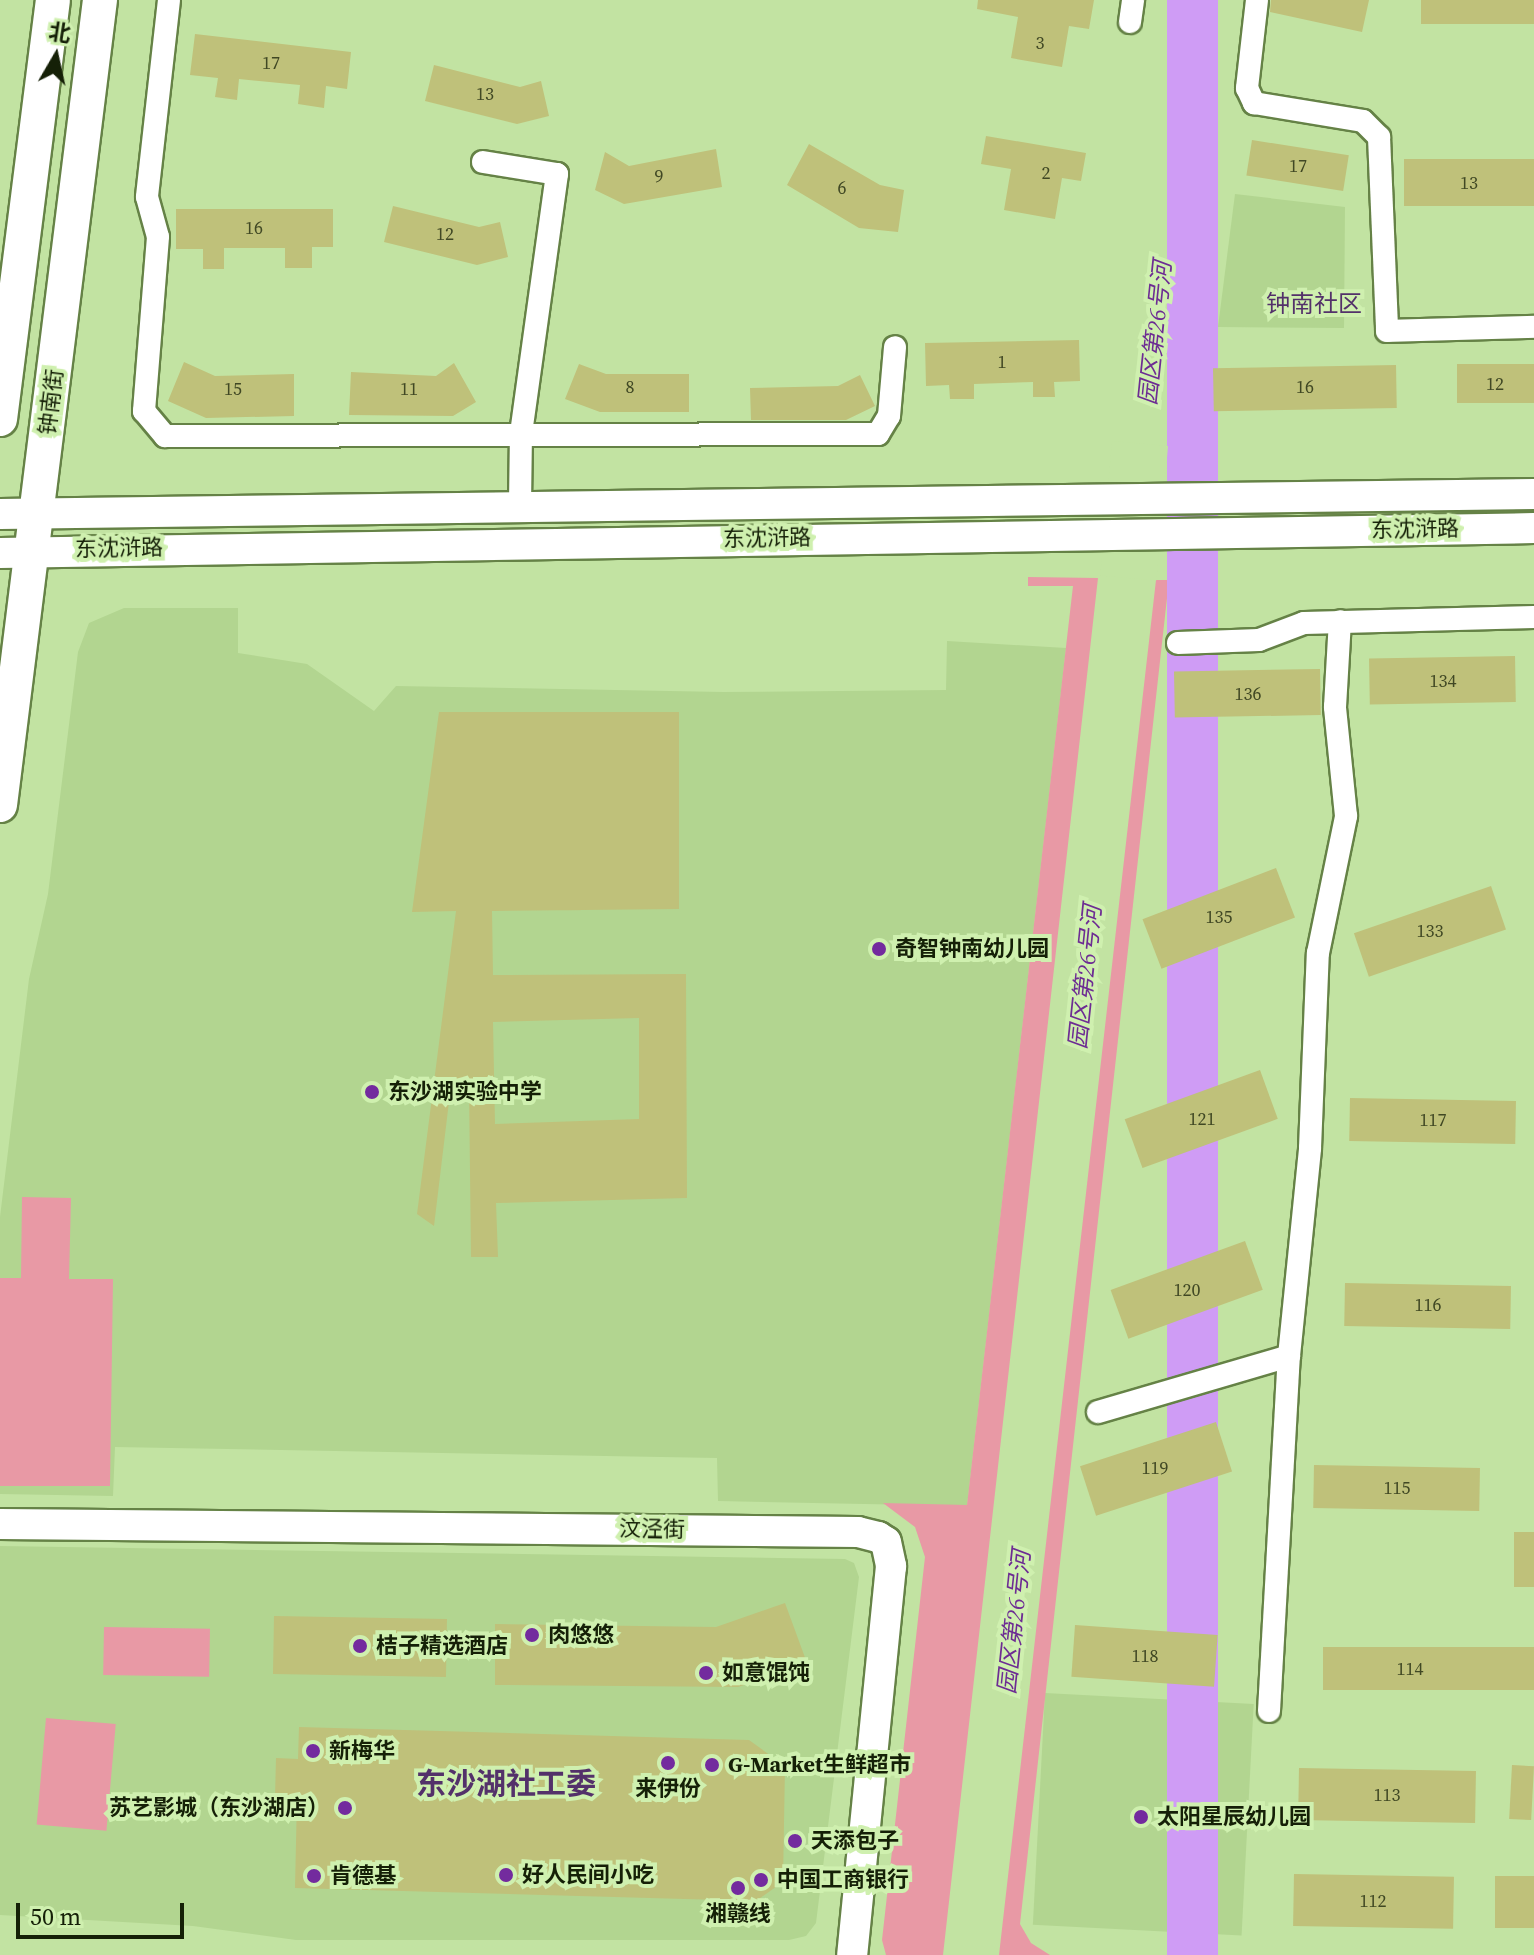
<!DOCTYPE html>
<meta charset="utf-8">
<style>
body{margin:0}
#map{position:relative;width:1534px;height:1955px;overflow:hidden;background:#c2e3a2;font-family:"Source Serif 4","Noto Sans SC",serif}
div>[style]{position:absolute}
.built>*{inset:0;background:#b2d590;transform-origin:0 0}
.green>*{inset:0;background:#e899a5;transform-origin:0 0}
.water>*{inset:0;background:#cf9cf5;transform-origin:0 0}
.pier>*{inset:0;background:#c2e3a2;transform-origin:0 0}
.building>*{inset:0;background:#bfc17a;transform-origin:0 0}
.roads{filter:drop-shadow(2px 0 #658246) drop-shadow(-2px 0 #658246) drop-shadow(0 2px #658246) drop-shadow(0 -2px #658246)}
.street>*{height:22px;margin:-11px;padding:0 11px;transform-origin:11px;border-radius:11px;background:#fff}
.secondary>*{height:30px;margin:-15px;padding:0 15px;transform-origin:15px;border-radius:15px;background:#fff}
.primary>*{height:34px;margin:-17px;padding:0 17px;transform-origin:17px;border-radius:17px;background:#fff}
.dots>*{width:22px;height:22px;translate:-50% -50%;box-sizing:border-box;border:4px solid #cff0af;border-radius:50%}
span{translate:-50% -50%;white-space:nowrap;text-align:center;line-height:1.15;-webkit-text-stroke:8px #cff0af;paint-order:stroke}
.number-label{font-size:18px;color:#404824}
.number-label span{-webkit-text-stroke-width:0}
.street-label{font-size:22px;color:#152007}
.poi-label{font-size:22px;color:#152007;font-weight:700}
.left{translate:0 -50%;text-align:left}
.right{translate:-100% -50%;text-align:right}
.neighbourhood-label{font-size:24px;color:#53316a}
.water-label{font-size:24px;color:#6d2c93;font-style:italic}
.district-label{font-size:30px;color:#53316a;font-weight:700}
.north{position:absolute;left:16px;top:16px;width:80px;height:80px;-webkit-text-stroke:6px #cff0af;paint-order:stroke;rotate:9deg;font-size:22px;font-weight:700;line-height:32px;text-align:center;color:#152007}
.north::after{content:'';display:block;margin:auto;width:28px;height:36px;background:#152007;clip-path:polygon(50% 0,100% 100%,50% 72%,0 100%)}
.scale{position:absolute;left:16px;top:1903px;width:168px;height:36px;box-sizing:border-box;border:4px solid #152007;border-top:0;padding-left:10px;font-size:24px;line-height:28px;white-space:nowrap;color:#152007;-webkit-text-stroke:6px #cff0af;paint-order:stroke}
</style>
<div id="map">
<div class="built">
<i style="clip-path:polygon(1235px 194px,1345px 207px,1344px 328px,1218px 327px)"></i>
<i style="clip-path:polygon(124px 608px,238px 608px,238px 653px,307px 664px,374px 711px,396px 686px,723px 692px,946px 690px,947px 641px,1066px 648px,967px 1506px,718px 1501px,717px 1458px,115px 1447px,113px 1496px,0 1494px,0 1217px,29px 979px,48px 894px,78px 652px,89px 623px)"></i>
<i style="clip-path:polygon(0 1546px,845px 1559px,854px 1563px,859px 1577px,816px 1923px,806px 1936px,789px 1940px,296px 1940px,193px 1926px,0 1915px)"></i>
<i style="left:1045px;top:1693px;width:209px;height:232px;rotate:3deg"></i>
</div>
<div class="green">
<i style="clip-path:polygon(1028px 577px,1098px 578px,943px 1955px,886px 1955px,882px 1940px,925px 1557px,915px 1527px,883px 1503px,967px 1505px,1073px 586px,1028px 586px)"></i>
<i style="clip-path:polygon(1156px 580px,1169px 580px,1020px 1924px,1031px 1943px,1050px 1955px,999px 1955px)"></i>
<i style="clip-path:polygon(22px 1197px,71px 1198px,69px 1279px,113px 1279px,110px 1486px,0 1486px,0 1278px,21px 1278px)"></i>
<i style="left:104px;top:1627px;width:106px;height:48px;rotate:1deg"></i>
<i style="left:46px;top:1718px;width:70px;height:107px;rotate:5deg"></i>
</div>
<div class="water">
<i style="left:1167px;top:0;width:51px;height:1968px"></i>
</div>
<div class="pier">
<i style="left:1168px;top:446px;width:135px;height:56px;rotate:95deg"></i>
</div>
<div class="building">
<i style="clip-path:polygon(978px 0,1094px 0,1089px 29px,1069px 26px,1062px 67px,1011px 58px,1018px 17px,977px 9px)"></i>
<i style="clip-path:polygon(1271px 0,1369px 0,1362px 32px,1270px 12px)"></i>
<i style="left:1421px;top:0;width:113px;height:24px"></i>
<i style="clip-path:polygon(195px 34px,351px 52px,347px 89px,326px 86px,324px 108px,298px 104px,300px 85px,239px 79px,237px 100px,215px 97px,218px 78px,190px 75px)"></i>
<i style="clip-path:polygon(434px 65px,520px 87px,541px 81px,549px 116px,517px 124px,425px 101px)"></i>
<i style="clip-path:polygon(986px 136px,1086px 153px,1081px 181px,1062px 178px,1055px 219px,1004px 210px,1011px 169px,981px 164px)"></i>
<i style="left:1252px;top:140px;width:98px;height:36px;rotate:9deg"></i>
<i style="clip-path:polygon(809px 144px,880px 185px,904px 190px,898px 232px,859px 228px,787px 185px)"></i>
<i style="clip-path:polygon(716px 149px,722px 187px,624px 204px,595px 190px,605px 152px,629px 166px)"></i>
<i style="left:1534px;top:159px;width:47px;height:130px;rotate:90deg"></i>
<i style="clip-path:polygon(393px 206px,479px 227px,500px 222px,508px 257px,477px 265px,384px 242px)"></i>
<i style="clip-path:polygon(176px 209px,333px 209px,333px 247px,312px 247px,312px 268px,285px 268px,285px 248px,224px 248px,224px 269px,203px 269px,203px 249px,176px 249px)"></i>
<i style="clip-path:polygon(1079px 340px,1080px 381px,1054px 382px,1055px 397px,1033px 397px,1033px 382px,974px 384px,974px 399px,950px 399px,949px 385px,926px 386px,925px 343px)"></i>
<i style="clip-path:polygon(184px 362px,215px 376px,294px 374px,294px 416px,206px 418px,168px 401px)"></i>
<i style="clip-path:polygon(454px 363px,476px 402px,453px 416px,349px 415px,351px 372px,436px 376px)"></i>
<i style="clip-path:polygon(579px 364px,606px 374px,689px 374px,689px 412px,600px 412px,565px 399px)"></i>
<i style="left:1534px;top:364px;width:39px;height:77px;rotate:90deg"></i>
<i style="left:1396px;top:365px;width:43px;height:183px;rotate:89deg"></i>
<i style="clip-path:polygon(860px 375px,875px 406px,846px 420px,751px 420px,750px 388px,838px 386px)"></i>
<i style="left:1515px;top:656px;width:46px;height:146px;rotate:89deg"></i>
<i style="left:1320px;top:669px;width:46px;height:146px;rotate:89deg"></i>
<i style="clip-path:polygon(evenodd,439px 712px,679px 712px,679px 909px,492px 911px,493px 975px,686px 974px,687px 1198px,496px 1203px,498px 1257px,471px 1257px,469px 1086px,451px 1085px,434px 1226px,417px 1214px,456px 911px,412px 912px,439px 712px,639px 1018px,639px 1119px,495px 1124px,493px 1022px,639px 1018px)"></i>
<i style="left:1276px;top:868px;width:53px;height:143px;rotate:69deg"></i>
<i style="left:1491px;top:886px;width:46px;height:145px;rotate:71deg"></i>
<i style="left:1260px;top:1070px;width:52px;height:144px;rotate:70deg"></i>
<i style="left:1350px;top:1098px;width:166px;height:43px;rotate:1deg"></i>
<i style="left:1245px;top:1241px;width:52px;height:143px;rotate:70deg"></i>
<i style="left:1345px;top:1283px;width:166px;height:43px;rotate:1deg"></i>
<i style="left:1216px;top:1422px;width:52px;height:143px;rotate:72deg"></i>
<i style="left:1314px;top:1465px;width:166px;height:43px;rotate:1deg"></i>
<i style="left:1514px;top:1532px;width:20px;height:55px"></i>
<i style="clip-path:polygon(785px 1603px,807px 1663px,738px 1687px,495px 1685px,495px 1624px,716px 1627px)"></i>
<i style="left:274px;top:1616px;width:173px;height:58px;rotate:1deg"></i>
<i style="left:1075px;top:1625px;width:143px;height:52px;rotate:4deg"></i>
<i style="left:1323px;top:1647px;width:211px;height:43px"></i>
<i style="clip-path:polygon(299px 1727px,749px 1740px,785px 1766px,783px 1882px,756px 1901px,295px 1888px,297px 1797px,275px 1797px,276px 1758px,298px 1759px)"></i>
<i style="left:1512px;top:1765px;width:22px;height:54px;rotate:3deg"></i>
<i style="left:1299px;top:1768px;width:177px;height:52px;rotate:1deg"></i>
<i style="left:1294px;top:1874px;width:160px;height:52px;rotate:1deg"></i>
<i style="left:1495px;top:1876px;width:39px;height:52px"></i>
</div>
<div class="roads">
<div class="street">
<i style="left:169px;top:0;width:198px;rotate:96.4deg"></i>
<i style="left:147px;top:197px;width:41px;rotate:74.6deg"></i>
<i style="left:158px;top:237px;width:175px;rotate:94.6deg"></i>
<i style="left:144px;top:411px;width:33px;rotate:50deg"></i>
<i style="left:165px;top:436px;width:713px;rotate:-0.16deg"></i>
<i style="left:878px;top:434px;width:21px;rotate:-59deg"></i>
<i style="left:889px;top:416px;width:69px;rotate:-85deg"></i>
<i style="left:1257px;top:0;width:89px;rotate:96.5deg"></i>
<i style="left:1247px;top:88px;width:17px;rotate:65deg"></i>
<i style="left:1254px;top:103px;width:110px;rotate:9.4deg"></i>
<i style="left:1363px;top:121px;width:23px;rotate:45deg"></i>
<i style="left:1379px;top:137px;width:194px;rotate:87.6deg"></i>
<i style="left:1387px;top:331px;width:147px;rotate:-1.6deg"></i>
<i style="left:1130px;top:22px;width:22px;rotate:-82deg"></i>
<i style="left:483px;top:162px;width:75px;rotate:9.2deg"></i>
<i style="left:557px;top:174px;width:260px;rotate:97.9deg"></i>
<i style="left:521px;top:432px;width:74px;rotate:90.8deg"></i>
<i style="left:1178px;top:643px;width:81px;rotate:-2.1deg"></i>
<i style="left:1259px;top:640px;width:48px;rotate:-20.7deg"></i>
<i style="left:1304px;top:623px;width:230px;rotate:-1.5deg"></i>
<i style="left:1098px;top:1412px;width:199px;rotate:-16.3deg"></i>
<i style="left:1269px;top:1711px;width:356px;rotate:-86.8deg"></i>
<i style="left:1289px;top:1356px;width:209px;rotate:-84.2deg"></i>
<i style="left:1310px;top:1148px;width:195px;rotate:-87.7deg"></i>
<i style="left:1318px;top:953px;width:140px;rotate:-78.4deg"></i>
<i style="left:1346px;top:816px;width:110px;rotate:-95.8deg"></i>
<i style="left:1335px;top:707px;width:86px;rotate:-86.7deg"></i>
</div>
<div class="secondary">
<i style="left:0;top:514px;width:1534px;rotate:-0.75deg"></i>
<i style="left:0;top:553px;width:1534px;rotate:-0.93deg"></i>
<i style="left:0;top:1524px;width:858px;rotate:0.53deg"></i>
<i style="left:858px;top:1532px;width:21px;rotate:14deg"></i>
<i style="left:878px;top:1537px;width:9px;rotate:32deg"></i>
<i style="left:886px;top:1542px;width:25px;rotate:78deg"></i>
<i style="left:891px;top:1566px;width:391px;rotate:95.7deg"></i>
</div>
<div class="primary">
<i style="left:0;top:419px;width:422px;rotate:-82.8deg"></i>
<i style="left:0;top:805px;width:811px;rotate:-82.92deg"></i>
</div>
</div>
<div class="dots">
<i style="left:879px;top:949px;background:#732b9e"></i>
<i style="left:372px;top:1092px;background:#732b9e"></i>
<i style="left:532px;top:1635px;background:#732b9e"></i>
<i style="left:360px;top:1646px;background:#732b9e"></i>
<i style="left:706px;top:1673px;background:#732b9e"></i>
<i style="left:313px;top:1751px;background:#732b9e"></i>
<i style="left:668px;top:1763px;background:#732b9e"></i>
<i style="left:712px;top:1765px;background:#732b9e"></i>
<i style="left:345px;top:1808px;background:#732b9e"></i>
<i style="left:1141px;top:1817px;background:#732b9e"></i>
<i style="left:795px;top:1841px;background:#732b9e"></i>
<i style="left:506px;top:1875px;background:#732b9e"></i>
<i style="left:314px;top:1876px;background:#732b9e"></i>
<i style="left:761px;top:1880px;background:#732b9e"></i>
<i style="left:738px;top:1888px;background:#732b9e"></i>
</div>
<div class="number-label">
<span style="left:1040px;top:43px">3</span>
<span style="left:271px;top:63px">17</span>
<span style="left:485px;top:94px">13</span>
<span style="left:1298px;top:166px">17</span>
<span style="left:1046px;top:173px">2</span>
<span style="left:659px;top:176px">9</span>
<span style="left:1469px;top:183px">13</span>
<span style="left:842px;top:188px">6</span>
<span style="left:254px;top:228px">16</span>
<span style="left:445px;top:234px">12</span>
<span style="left:1002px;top:362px">1</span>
<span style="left:1495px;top:384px">12</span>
<span style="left:630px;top:387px">8</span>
<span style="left:1305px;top:387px">16</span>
<span style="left:233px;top:389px">15</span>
<span style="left:409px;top:389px">11</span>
<span style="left:1443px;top:681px">134</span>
<span style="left:1248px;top:694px">136</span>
<span style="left:1219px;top:917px">135</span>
<span style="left:1430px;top:931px">133</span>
<span style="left:1202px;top:1119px">121</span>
<span style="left:1433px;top:1120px">117</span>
<span style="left:1187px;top:1290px">120</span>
<span style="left:1428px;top:1305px">116</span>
<span style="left:1155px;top:1468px">119</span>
<span style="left:1397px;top:1488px">115</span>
<span style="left:1145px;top:1656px">118</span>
<span style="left:1410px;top:1669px">114</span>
<span style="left:1387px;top:1795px">113</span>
<span style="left:1373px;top:1901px">112</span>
</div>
<div class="street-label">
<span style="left:51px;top:402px;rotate:-83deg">钟南街</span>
<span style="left:1415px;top:529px;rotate:-1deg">东沈浒路</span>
<span style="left:767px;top:538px;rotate:-1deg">东沈浒路</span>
<span style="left:119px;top:548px;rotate:-1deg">东沈浒路</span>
<span style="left:652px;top:1529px;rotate:1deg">汶泾街</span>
</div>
<div class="poi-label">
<span class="left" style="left:895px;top:949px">奇智钟南幼儿园</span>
<span class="left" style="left:388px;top:1092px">东沙湖实验中学</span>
<span class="left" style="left:548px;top:1635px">肉悠悠</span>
<span class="left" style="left:376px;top:1646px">桔子精选酒店</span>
<span class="left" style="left:722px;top:1673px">如意馄饨</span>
<span class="left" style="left:329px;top:1751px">新梅华</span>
<span class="left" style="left:728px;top:1765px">G-Market生鲜超市</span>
<span style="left:668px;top:1789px">来伊份</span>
<span class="right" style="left:329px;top:1808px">苏艺影城（东沙湖店）</span>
<span class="left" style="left:1157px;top:1817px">太阳星辰幼儿园</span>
<span class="left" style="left:811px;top:1841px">天添包子</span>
<span class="left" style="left:522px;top:1875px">好人民间小吃</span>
<span class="left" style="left:330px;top:1876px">肯德基</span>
<span class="left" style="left:777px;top:1880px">中国工商银行</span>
<span style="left:738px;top:1914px">湘赣线</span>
</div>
<div class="neighbourhood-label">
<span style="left:1314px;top:304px">钟南社区</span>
</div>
<div class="water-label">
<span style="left:1155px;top:333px;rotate:-84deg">园区第26号河</span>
<span style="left:1085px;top:977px;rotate:-84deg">园区第26号河</span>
<span style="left:1014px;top:1622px;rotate:-84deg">园区第26号河</span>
</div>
<div class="district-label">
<span style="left:506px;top:1784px">东沙湖社工委</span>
</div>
<div class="north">北</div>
<div class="scale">50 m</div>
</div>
